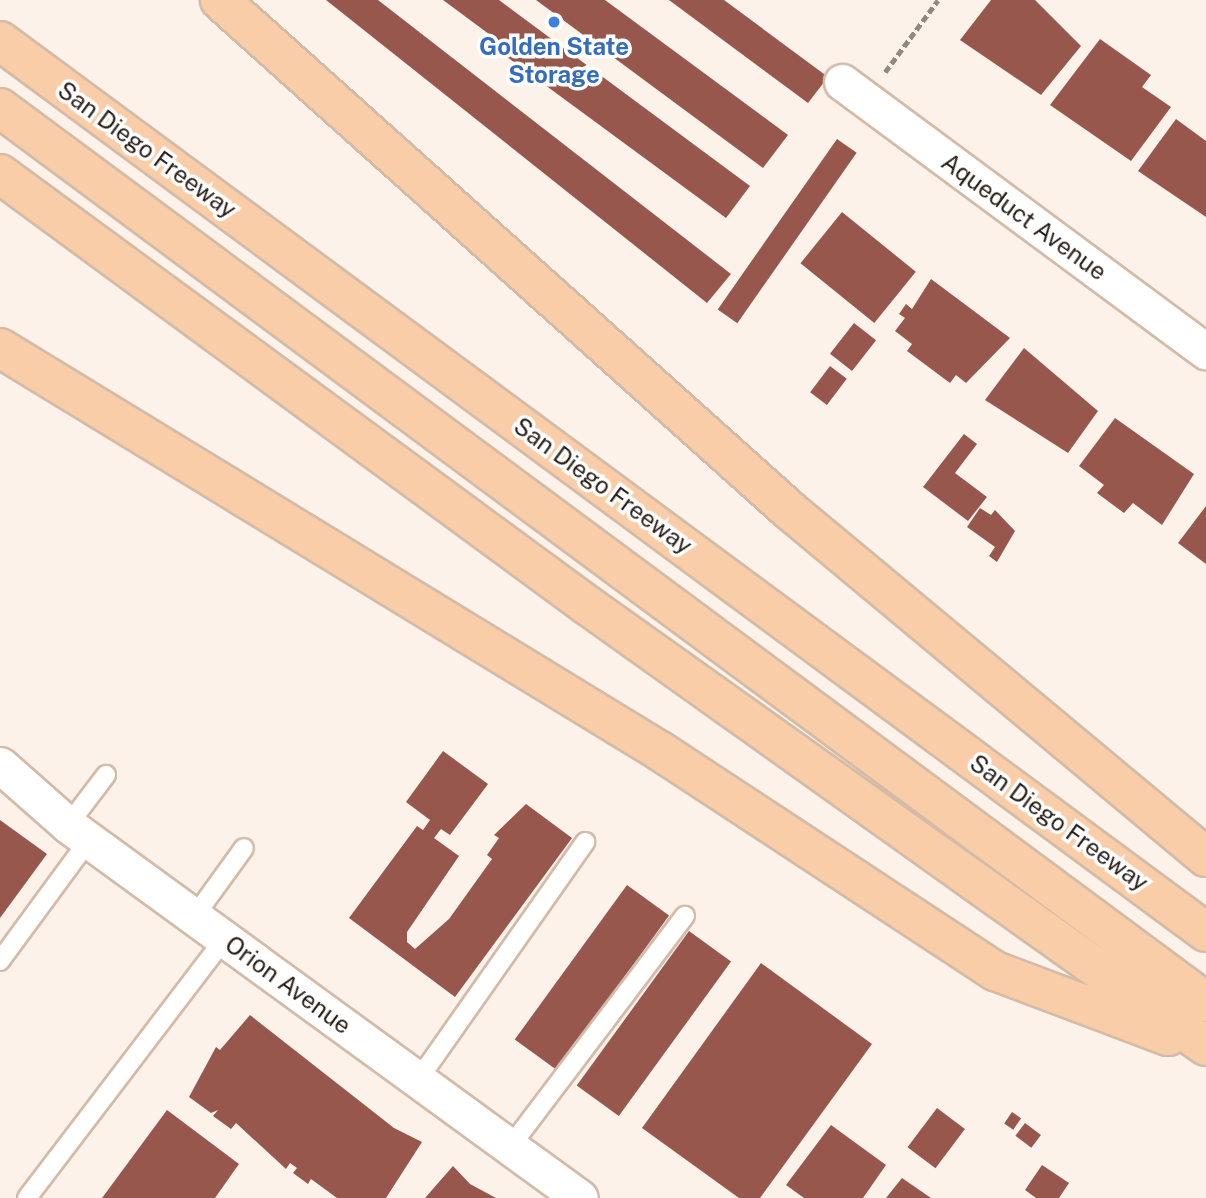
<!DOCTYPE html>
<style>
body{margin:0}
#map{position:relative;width:1206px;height:1198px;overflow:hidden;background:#fcf2ea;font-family:"Public Sans",sans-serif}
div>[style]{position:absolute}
.building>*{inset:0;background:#97574d;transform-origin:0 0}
.path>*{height:4.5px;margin-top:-2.25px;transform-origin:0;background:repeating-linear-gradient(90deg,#928881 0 7px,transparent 0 10.5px)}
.roads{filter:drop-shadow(2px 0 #d3bba7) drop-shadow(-2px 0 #d3bba7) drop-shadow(0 2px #d3bba7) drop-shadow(0 -2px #d3bba7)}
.lane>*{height:18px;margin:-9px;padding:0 9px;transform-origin:9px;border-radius:9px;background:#fff}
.street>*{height:35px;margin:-17.5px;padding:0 17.5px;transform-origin:17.5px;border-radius:17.5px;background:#fff}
.highway>*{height:38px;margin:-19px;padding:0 19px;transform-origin:19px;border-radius:19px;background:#f8cda8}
.dots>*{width:19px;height:19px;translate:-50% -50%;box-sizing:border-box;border:4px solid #fff;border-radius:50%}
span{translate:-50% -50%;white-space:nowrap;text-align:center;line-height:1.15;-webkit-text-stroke:7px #fff;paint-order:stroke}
.shop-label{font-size:24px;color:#366cbe;font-weight:700}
.street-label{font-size:24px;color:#271e17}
</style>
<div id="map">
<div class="building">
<i style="clip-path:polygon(326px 0,378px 0,731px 274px,707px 303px)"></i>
<i style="clip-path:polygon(443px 0,499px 0,750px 186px,726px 218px,492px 46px,497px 40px)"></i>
<i style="clip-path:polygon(536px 0,605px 0,788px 135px,763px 168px)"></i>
<i style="clip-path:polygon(669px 0,724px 0,828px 77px,808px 103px)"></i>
<i style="clip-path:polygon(991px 0,1035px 0,1081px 46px,1041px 95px,960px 40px)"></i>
<i style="clip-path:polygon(1100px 39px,1151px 75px,1142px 87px,1171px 107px,1131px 161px,1050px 105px)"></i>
<i style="clip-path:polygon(1176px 119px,1206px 141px,1206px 217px,1138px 171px)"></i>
<i style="left:837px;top:139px;width:24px;height:208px;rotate:35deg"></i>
<i style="left:842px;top:212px;width:95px;height:66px;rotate:39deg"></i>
<i style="clip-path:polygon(931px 279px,1010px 338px,966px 383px,956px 375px,950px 383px,907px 351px,912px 344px,895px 331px,905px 318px,899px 314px,906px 304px,912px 309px)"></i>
<i style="left:854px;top:323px;width:28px;height:39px;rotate:38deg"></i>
<i style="clip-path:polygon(1024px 348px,1098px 411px,1068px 453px,985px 400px)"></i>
<i style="left:830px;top:366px;width:21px;height:33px;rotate:37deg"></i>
<i style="clip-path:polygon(1115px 418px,1194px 474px,1162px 525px,1133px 503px,1124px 513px,1097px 493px,1104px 485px,1079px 466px)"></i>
<i style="clip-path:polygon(964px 434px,977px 444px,955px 473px,987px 497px,968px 521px,923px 487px)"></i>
<i style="clip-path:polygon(1206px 506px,1206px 564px,1178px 543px)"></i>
<i style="clip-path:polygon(980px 508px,991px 515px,995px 510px,1015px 531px,997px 562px,989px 556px,995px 547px,967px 527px)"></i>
<i style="clip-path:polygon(443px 751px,488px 784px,450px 835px,441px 829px,434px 838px,459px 856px,407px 932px,407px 942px,415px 949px,449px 919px,492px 859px,487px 855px,499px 838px,494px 835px,526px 804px,572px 838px,455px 997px,349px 918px,417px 826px,423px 830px,430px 820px,406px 802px)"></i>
<i style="clip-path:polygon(0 820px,47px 854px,0 918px)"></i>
<i style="left:627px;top:885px;width:52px;height:191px;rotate:36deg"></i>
<i style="left:689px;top:931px;width:52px;height:191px;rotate:36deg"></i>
<i style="clip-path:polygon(761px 963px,872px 1044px,760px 1198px,739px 1198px,642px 1128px)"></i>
<i style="clip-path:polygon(250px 1015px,394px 1128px,422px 1142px,386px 1198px,337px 1198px,311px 1179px,308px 1184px,293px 1173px,297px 1168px,290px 1163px,286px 1169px,236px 1123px,231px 1129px,213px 1116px,218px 1110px,211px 1113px,189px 1097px,216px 1047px,220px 1050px)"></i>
<i style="left:937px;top:1108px;width:35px;height:49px;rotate:37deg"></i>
<i style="clip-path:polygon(167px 1110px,239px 1164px,215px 1198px,102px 1198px)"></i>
<i style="left:1012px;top:1112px;width:11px;height:14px;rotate:34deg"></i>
<i style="left:1025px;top:1123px;width:20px;height:16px;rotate:37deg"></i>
<i style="clip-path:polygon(831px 1125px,886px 1165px,863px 1198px,804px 1198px,786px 1185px)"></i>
<i style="clip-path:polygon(1042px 1165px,1069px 1183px,1059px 1198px,1036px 1198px,1025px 1190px)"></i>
<i style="clip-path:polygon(453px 1166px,470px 1184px,496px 1198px,425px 1198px)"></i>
<i style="clip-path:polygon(902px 1178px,931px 1198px,886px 1198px)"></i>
</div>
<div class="path">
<i style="left:885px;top:72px;width:89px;rotate:-53.6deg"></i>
</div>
<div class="roads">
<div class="lane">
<i style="left:68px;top:825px;width:63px;rotate:-52.8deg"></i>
<i style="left:194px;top:917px;width:85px;rotate:-54.1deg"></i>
<i style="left:0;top:961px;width:150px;rotate:-53.7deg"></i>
<i style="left:418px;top:1080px;width:291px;rotate:-54.9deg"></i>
<i style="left:510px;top:1147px;width:290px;rotate:-52.9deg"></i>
<i style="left:27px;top:1198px;width:325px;rotate:-52.7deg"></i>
</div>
<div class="street">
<i style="left:842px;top:82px;width:453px;rotate:36.5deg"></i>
<i style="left:0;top:765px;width:91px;rotate:41.4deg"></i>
<i style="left:68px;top:825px;width:633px;rotate:36.07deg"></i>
</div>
<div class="highway">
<i style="left:220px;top:0;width:763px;rotate:41.86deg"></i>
<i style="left:788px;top:509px;width:544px;rotate:39.78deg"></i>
<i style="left:0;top:41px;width:1499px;rotate:36.46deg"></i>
<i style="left:0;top:108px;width:1501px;rotate:36.55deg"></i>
<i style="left:0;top:174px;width:728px;rotate:36.29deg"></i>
<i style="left:587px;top:605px;width:760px;rotate:35.47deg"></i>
<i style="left:0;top:348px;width:773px;rotate:31.41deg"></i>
<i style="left:660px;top:751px;width:401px;rotate:33.3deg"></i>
<i style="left:995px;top:971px;width:185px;rotate:20.6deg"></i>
</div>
</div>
<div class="dots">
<i style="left:554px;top:22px;background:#3f7fe0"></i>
</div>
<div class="shop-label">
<span style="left:554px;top:61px">Golden State<br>Storage</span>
</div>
<div class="street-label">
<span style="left:147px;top:150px;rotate:36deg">San Diego Freeway</span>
<span style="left:1024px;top:217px;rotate:36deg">Aqueduct Avenue</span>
<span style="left:603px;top:486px;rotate:36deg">San Diego Freeway</span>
<span style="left:1059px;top:823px;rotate:36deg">San Diego Freeway</span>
<span style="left:288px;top:985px;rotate:36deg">Orion Avenue</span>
</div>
</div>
